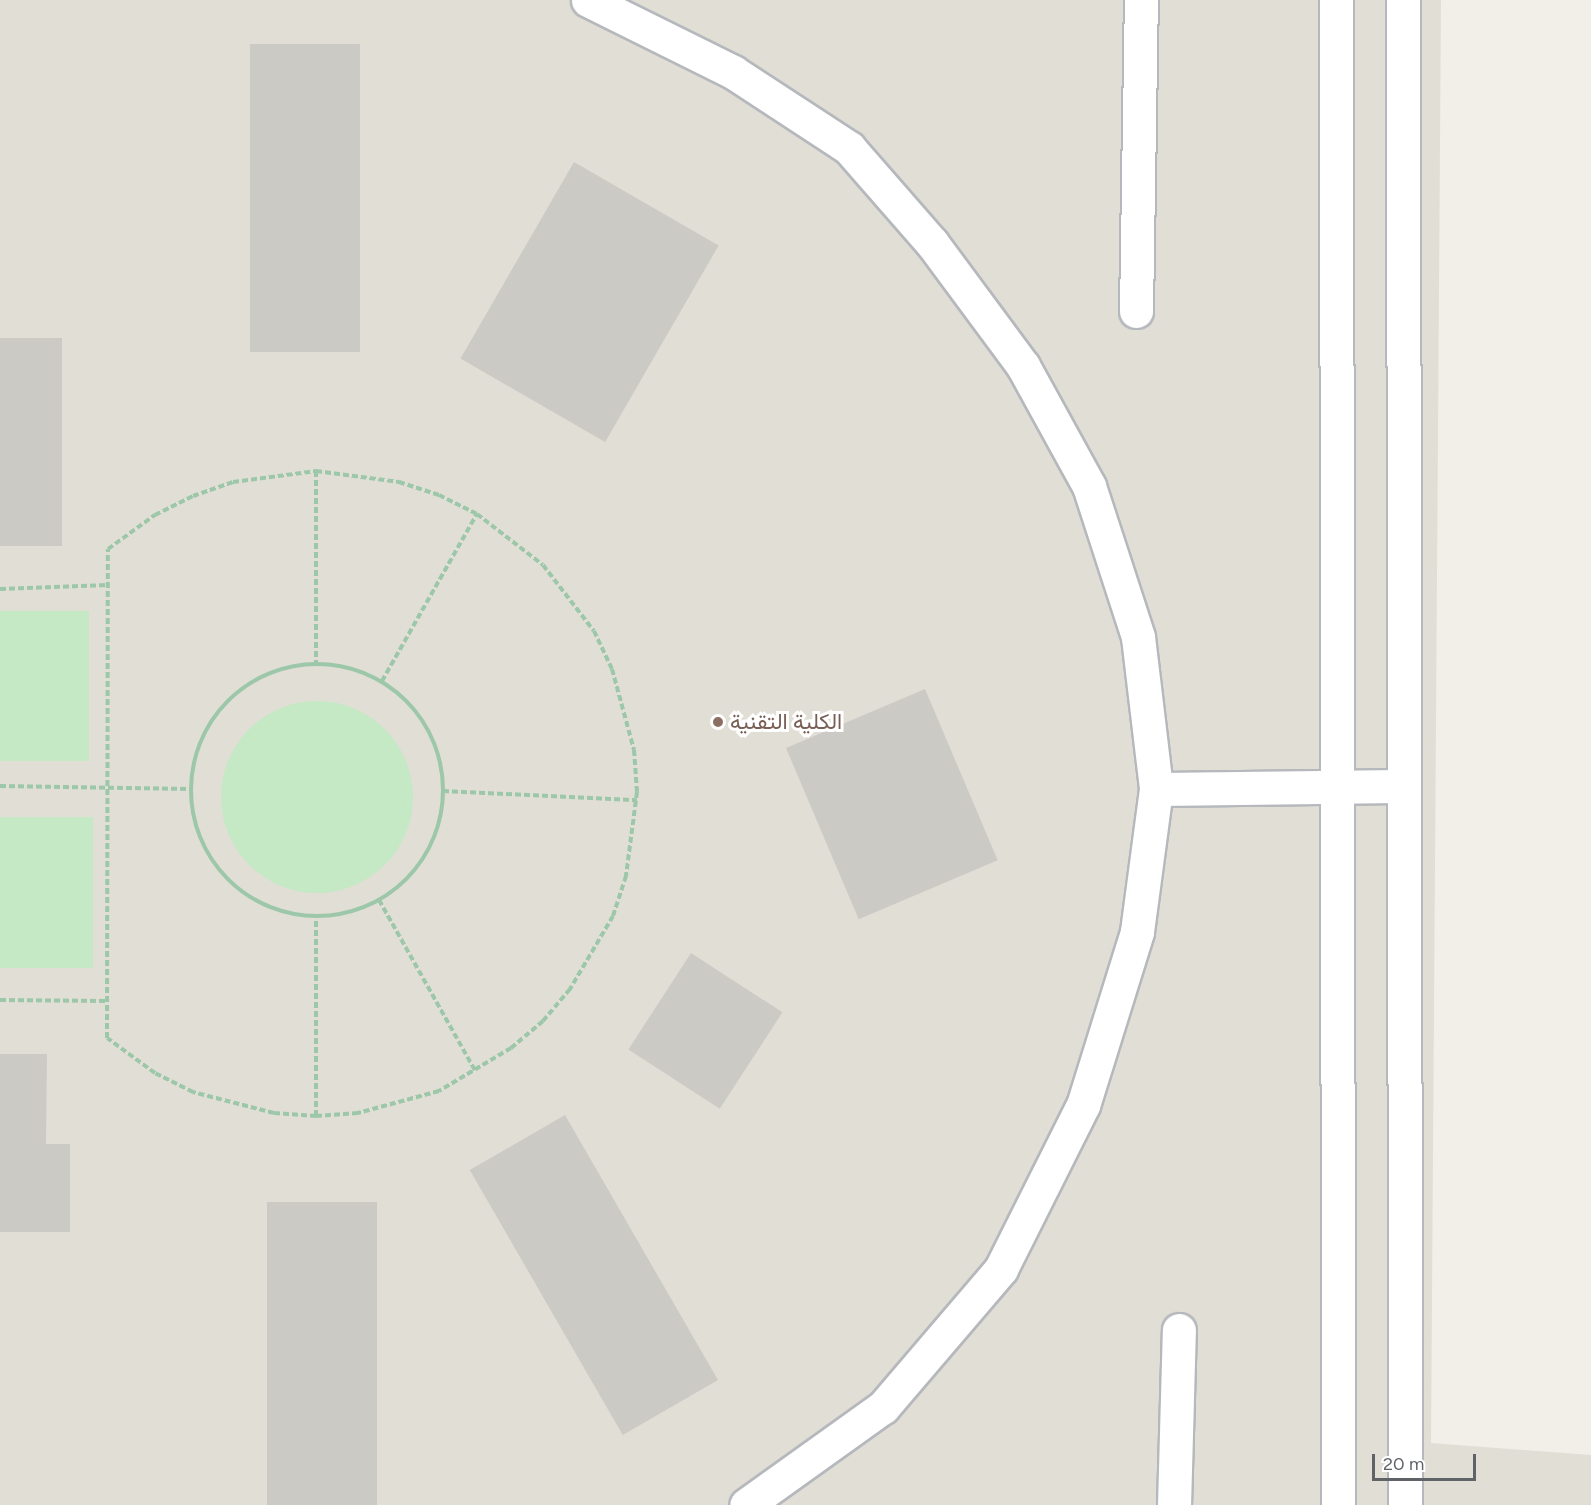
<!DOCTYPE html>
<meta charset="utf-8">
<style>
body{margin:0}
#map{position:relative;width:1591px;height:1505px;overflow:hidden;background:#f1efe8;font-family:Figtree,Vazirmatn,sans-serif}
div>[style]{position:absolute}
.education>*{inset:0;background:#e1ded6}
.green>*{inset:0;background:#c5e8c5;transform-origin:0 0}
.round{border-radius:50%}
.building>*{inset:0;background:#cccac5;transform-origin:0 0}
.path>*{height:4px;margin-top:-2px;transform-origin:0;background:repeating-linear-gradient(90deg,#9cc7a9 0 6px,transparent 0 9px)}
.path>.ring{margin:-2px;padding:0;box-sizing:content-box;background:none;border:4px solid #9cc7a9;border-radius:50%}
.roads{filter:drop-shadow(2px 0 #b5b8bc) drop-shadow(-2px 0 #b5b8bc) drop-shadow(0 2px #b5b8bc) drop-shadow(0 -2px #b5b8bc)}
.minor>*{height:33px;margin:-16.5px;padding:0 16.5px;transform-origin:16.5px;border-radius:16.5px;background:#fff}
.dots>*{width:16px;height:16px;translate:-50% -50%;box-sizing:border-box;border:3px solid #fff;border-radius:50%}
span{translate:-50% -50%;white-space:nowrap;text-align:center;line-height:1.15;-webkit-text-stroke:6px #fff;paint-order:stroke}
.education-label{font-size:22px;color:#785e54}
.left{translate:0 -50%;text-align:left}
.scale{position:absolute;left:1372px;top:1454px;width:104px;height:27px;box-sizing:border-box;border:3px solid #5f6368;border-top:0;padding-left:8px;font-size:18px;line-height:21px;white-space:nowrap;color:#5f6368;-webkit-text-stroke:4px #fff;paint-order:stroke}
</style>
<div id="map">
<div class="education">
<i style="clip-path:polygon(0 0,1441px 0,1431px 1443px,1591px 1455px,1591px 1505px,0 1505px)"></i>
</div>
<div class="green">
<i style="left:0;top:611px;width:89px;height:150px"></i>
<i class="round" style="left:221px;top:701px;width:192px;height:192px"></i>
<i style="left:0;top:817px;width:93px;height:151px"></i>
</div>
<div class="building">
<i style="left:360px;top:44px;width:308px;height:110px;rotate:90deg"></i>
<i style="left:574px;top:162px;width:167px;height:227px;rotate:30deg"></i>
<i style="left:0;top:338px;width:62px;height:208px"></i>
<i style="left:925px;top:689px;width:186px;height:151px;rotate:67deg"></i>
<i style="left:691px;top:953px;width:109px;height:115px;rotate:33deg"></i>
<i style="clip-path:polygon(0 1054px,47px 1054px,46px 1144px,70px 1144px,70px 1232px,0 1232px)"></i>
<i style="left:565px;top:1115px;width:306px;height:110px;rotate:60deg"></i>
<i style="left:267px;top:1202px;width:110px;height:303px"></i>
</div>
<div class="path">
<i style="left:316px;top:471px;width:84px;rotate:7.5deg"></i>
<i style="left:399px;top:482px;width:42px;rotate:18deg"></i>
<i style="left:439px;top:495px;width:42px;rotate:26.6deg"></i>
<i style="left:477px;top:514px;width:83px;rotate:37.7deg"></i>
<i style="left:543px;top:565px;width:83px;rotate:52.3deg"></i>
<i style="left:594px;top:631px;width:42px;rotate:64.7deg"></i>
<i style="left:612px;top:669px;width:84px;rotate:74.8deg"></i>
<i style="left:634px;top:750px;width:42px;rotate:85.9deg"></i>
<i style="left:637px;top:792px;width:85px;rotate:97.5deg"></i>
<i style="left:626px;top:876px;width:42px;rotate:108deg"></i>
<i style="left:613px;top:916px;width:85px;rotate:120.5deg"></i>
<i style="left:570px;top:989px;width:42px;rotate:130.2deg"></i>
<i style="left:543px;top:1021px;width:42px;rotate:139.8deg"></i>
<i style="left:511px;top:1048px;width:84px;rotate:149.2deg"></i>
<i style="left:439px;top:1091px;width:84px;rotate:164.8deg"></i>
<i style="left:358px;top:1113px;width:42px;rotate:175.9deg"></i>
<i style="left:316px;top:1116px;width:42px;rotate:-175.9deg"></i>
<i style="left:274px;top:1113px;width:84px;rotate:-165.5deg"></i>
<i style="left:193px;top:1092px;width:42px;rotate:-153.4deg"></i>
<i style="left:155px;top:1073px;width:59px;rotate:-143.9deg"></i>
<i style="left:107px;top:1038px;width:489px;rotate:-89.9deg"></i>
<i style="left:108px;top:549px;width:58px;rotate:-35.9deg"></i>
<i style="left:155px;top:515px;width:42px;rotate:-26.6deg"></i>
<i style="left:193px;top:496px;width:42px;rotate:-19.3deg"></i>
<i style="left:233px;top:482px;width:84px;rotate:-7.5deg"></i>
<i style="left:316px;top:471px;width:193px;rotate:90deg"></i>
<i style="left:0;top:589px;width:108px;rotate:-2.1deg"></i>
<i class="ring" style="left:191px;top:664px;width:248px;height:248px"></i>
<i style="left:382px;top:681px;width:192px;rotate:-60.4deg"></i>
<i style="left:0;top:786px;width:191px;rotate:0.9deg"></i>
<i style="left:443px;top:791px;width:194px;rotate:2.7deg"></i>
<i style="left:379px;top:900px;width:197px;rotate:60.6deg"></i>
<i style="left:0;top:1000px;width:107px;rotate:0.5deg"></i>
<i style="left:316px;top:1116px;width:201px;rotate:-90deg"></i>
</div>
<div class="roads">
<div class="minor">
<i style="left:588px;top:0;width:162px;rotate:26.4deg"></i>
<i style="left:733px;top:72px;width:139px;rotate:33.2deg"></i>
<i style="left:849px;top:148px;width:126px;rotate:48.9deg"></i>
<i style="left:932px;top:243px;width:153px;rotate:53.5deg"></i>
<i style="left:1023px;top:366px;width:137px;rotate:61.2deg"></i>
<i style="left:1089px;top:486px;width:159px;rotate:72deg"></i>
<i style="left:1138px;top:637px;width:153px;rotate:83.2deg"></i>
<i style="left:1156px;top:789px;width:144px;rotate:97.6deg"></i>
<i style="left:1137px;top:932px;width:181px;rotate:107.3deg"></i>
<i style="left:1083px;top:1105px;width:183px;rotate:116.6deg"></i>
<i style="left:1001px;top:1269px;width:182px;rotate:130.5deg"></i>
<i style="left:883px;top:1407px;width:168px;rotate:144.4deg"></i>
<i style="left:1336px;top:0;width:1505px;rotate:89.92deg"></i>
<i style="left:1403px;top:0;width:1505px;rotate:89.92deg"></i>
<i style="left:1136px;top:311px;width:311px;rotate:-89.1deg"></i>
<i style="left:1156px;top:789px;width:248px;rotate:-0.7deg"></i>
<i style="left:1174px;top:1505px;width:175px;rotate:-88.4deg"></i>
</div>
</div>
<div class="dots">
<i style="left:718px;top:722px;background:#8d6e63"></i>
</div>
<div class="education-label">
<span class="left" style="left:730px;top:722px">الكلية التقنية</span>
</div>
<div class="scale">20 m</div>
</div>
